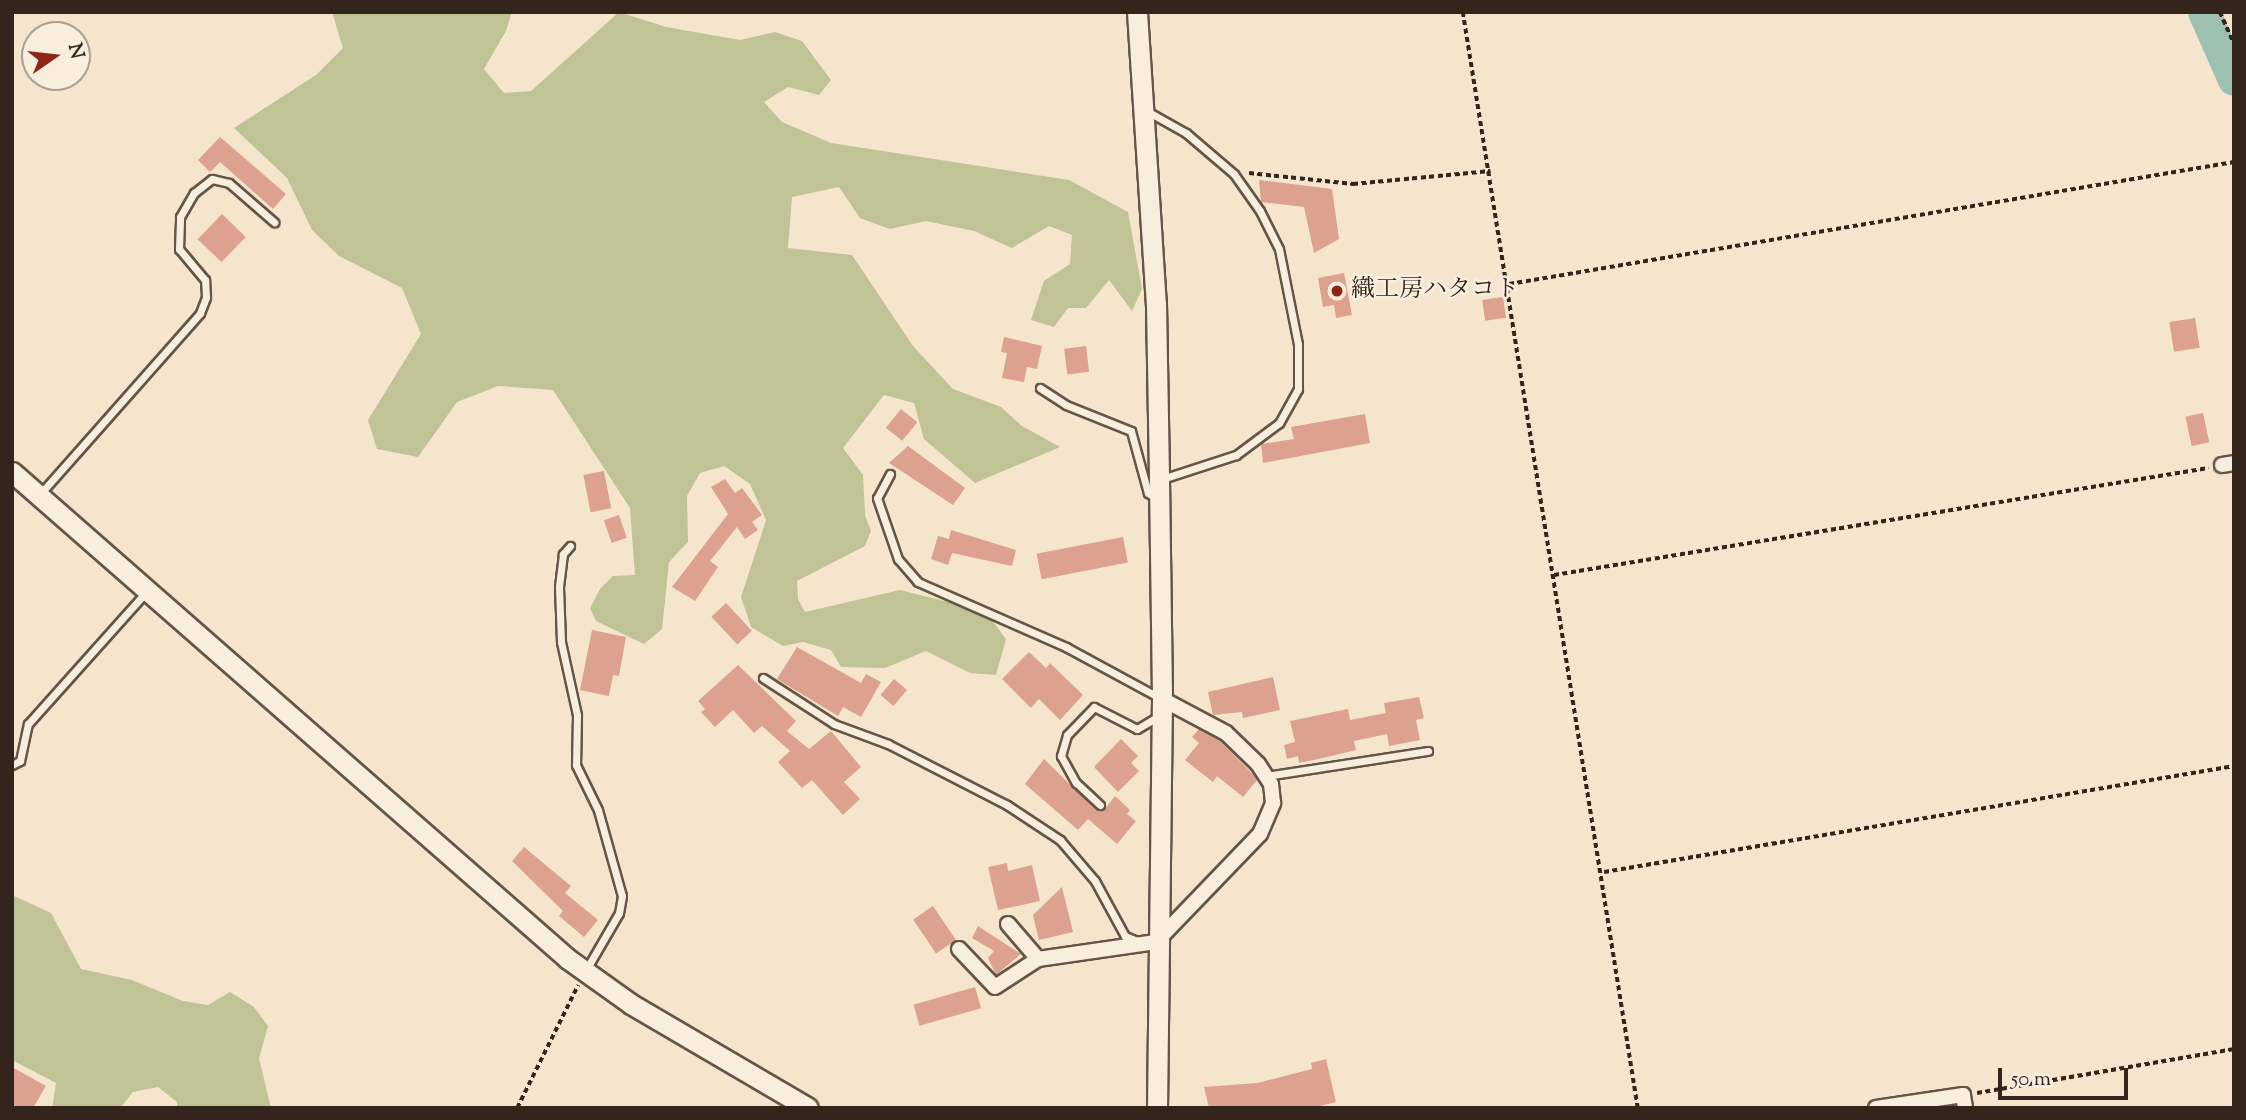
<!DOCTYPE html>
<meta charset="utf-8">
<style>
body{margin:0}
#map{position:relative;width:2246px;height:1120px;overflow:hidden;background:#f5e5cc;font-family:"Sorts Mill Goudy","Noto Serif JP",serif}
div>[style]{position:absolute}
.green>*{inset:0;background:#c0c395}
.river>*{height:32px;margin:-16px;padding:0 16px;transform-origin:16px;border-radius:16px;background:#9ec0b0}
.building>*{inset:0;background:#dda28f;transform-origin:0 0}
.path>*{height:3.5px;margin-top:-1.75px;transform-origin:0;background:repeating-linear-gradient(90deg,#34251c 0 5px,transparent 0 8.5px)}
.roads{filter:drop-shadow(2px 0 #645548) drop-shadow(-2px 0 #645548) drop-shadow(0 2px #645548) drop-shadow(0 -2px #645548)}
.lane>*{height:7px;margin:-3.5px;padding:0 3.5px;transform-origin:3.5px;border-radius:3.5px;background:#f8eede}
.street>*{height:14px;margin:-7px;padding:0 7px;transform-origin:7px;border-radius:7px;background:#f8eede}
.secondary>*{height:19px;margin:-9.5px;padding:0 9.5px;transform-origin:9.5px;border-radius:9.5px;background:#f8eede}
.dots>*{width:19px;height:19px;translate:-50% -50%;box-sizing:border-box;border:4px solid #f8eede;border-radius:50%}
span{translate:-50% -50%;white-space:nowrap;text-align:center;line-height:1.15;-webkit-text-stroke:5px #f8eede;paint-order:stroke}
.poi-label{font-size:24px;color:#34251c}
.left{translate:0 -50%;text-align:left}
.frame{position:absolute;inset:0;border:14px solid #34251c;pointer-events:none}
.north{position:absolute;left:21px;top:21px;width:70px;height:70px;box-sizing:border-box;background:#f8eede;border:2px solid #aa9e90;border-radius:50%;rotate:76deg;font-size:19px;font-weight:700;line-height:28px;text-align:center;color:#34251c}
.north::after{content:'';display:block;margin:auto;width:24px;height:32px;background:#8f2418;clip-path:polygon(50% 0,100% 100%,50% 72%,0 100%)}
.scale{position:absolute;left:1998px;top:1068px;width:130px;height:32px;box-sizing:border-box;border:4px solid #34251c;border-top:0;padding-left:9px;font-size:21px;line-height:24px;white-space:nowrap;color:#34251c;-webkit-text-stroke:5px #f8eede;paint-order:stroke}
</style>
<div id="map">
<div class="green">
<i style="clip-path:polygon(332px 12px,512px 12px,506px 31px,484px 69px,504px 93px,531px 91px,619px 12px,666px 27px,740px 40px,775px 32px,802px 41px,831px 80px,819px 95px,788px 87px,764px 102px,782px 122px,831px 143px,1069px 180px,1128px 212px,1142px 289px,1132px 311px,1109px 280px,1086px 308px,1068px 308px,1054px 327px,1031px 320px,1044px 281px,1070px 264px,1072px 235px,1049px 226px,1012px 248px,974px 231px,926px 221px,890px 229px,860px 218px,839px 187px,792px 197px,788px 248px,852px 255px,913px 346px,953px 389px,1001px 407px,1022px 426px,1060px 447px,975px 483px,924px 439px,914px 403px,884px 395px,843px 448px,863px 475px,865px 515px,871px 531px,865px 546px,797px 581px,798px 599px,805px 612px,900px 590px,960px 605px,990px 618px,1006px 639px,996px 675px,970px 673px,926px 651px,885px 668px,841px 667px,831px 650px,803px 642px,783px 646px,751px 627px,741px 597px,766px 520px,750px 484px,724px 466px,700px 473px,687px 496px,688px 542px,669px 562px,662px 629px,644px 644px,596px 621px,590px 608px,600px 589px,613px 576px,635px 575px,630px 508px,553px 390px,498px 386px,457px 402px,418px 457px,377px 449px,368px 420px,421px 334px,402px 288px,339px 256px,312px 230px,287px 178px,234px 128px,316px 75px,343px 48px)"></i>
<i style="clip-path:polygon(12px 895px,51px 913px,81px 969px,132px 980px,183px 1001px,208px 1005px,230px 992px,254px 1007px,268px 1026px,259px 1058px,271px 1108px,177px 1108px,177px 1102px,158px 1087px,133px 1092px,120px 1108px,52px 1108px,56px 1083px,12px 1060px)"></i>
</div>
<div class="river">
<i style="left:2204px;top:12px;width:74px;rotate:66.2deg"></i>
</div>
<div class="building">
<i style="clip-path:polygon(220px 137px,286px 194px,273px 209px,220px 162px,210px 172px,198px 160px)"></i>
<i style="clip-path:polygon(1259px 180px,1332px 189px,1339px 239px,1314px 253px,1304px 207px,1261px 202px)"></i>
<i style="left:222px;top:214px;width:33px;height:35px;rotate:44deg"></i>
<i style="clip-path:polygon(1344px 273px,1352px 315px,1336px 318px,1334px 305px,1323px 307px,1318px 278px)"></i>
<i style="left:1503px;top:297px;width:21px;height:21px;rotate:82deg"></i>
<i style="left:2195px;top:318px;width:30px;height:26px;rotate:81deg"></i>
<i style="clip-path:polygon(1004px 337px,1042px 346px,1037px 369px,1027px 367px,1024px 382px,1002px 378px,1007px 353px,1001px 352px)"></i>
<i style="left:1086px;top:346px;width:26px;height:22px;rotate:83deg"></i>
<i style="left:901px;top:409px;width:21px;height:24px;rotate:39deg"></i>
<i style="left:2203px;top:413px;width:30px;height:18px;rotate:78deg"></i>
<i style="clip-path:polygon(1365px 414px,1370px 443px,1263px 463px,1261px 444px,1294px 439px,1291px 427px)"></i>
<i style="clip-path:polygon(908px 446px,965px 488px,953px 505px,889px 463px)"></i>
<i style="left:604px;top:471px;width:38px;height:21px;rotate:79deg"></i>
<i style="clip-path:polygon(725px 479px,735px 493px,742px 488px,762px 515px,752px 522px,758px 530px,745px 539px,737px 527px,710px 561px,718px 567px,695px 601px,672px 587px,728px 514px,711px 487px)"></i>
<i style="left:619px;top:515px;width:24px;height:16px;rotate:71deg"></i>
<i style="clip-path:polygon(951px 530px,1016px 550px,1012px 566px,952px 553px,948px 565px,931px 559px,938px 536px,949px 539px)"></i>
<i style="left:1123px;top:537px;width:26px;height:88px;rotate:79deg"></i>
<i style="left:726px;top:603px;width:38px;height:20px;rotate:47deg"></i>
<i style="clip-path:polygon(592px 630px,626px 637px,619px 676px,613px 675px,609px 696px,580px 690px)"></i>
<i style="clip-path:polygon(797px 647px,861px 683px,866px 674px,881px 682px,861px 717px,843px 707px,838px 716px,777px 679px)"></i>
<i style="clip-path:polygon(1029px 652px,1046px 668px,1050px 663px,1083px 695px,1060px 720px,1039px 699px,1031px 708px,1002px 679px)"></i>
<i style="clip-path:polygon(738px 665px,796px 721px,787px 731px,809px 749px,831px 731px,861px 767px,844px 782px,860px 799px,843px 815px,812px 780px,802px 788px,778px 762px,790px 751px,762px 726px,754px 733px,733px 710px,715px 727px,701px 712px,705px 709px,698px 701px)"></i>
<i style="clip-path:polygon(1273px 677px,1280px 710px,1243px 718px,1242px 712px,1213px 715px,1208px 692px)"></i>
<i style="left:894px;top:679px;width:17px;height:21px;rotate:40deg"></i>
<i style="clip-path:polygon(1419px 697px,1424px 718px,1416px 720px,1420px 740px,1389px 746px,1387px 734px,1354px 741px,1356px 750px,1323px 758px,1299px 763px,1298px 756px,1287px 759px,1284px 745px,1295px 742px,1290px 721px,1348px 709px,1350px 720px,1386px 713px,1384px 703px)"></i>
<i style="clip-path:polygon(1199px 729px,1220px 741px,1254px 775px,1257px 780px,1243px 797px,1217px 776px,1213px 782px,1185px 760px,1199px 743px,1192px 737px)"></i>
<i style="clip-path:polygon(1121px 739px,1138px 756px,1131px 763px,1139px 771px,1118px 792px,1094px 767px)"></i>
<i style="clip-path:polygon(1044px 759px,1096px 810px,1104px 810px,1115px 796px,1130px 810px,1127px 814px,1136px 821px,1117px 844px,1088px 819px,1078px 830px,1025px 784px)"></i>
<i style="clip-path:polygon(524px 847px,571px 886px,565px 893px,598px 920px,584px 937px,559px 916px,563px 911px,512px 861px)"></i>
<i style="clip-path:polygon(1007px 863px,1008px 871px,1032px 865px,1040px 901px,998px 910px,988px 867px)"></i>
<i style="clip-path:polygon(1062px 887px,1073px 932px,1039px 940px,1033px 915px)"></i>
<i style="left:933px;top:906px;width:41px;height:24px;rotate:56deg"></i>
<i style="clip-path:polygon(978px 926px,1021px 954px,996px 975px,988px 958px,994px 951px,972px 938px)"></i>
<i style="left:975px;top:987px;width:22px;height:64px;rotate:74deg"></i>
<i style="clip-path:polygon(1326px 1059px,1336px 1102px,1312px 1108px,1209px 1108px,1204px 1087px,1257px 1083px,1312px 1069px,1311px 1063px)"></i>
<i style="clip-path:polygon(12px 1067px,46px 1086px,33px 1108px,12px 1108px)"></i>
</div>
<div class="path">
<i style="left:1463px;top:12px;width:1110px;rotate:80.93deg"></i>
<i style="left:2220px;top:12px;width:34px;rotate:66deg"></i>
<i style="left:1249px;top:173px;width:105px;rotate:6deg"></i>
<i style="left:1353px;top:184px;width:138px;rotate:-5.4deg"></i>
<i style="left:1509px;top:284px;width:735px;rotate:-9.55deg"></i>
<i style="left:1554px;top:575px;width:663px;rotate:-9.29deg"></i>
<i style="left:1604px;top:872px;width:639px;rotate:-9.55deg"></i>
<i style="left:1977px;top:1093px;width:261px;rotate:-9.7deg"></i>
<i style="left:517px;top:1108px;width:137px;rotate:-63.6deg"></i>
</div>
<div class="roads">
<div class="lane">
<i style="left:1145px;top:110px;width:47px;rotate:29.3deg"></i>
<i style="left:1186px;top:133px;width:63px;rotate:40.5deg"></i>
<i style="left:1234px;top:174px;width:45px;rotate:54.9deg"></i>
<i style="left:1260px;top:211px;width:42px;rotate:63.4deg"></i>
<i style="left:1279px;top:249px;width:97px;rotate:78.7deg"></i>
<i style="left:1298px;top:344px;width:45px;rotate:90deg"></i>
<i style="left:1298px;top:389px;width:39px;rotate:119deg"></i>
<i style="left:1279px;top:423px;width:54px;rotate:143.3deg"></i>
<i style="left:1236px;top:455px;width:78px;rotate:162deg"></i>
<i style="left:1040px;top:388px;width:31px;rotate:33deg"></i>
<i style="left:1066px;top:405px;width:70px;rotate:21.8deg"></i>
<i style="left:1131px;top:431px;width:64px;rotate:74.7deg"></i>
<i style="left:1148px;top:493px;width:9px;rotate:32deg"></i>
<i style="left:890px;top:474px;width:27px;rotate:118deg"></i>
<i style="left:877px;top:498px;width:65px;rotate:71deg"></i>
<i style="left:898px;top:559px;width:30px;rotate:49deg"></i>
<i style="left:918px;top:582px;width:162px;rotate:23.7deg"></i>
<i style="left:1066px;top:647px;width:105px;rotate:28.5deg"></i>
<i style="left:41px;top:493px;width:240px;rotate:-48.5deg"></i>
<i style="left:200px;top:313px;width:17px;rotate:-69deg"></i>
<i style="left:206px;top:297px;width:17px;rotate:-93deg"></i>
<i style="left:205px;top:280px;width:40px;rotate:-130deg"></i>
<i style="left:179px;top:249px;width:32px;rotate:-88deg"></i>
<i style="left:180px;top:217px;width:28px;rotate:-60deg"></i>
<i style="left:194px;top:193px;width:23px;rotate:-38deg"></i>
<i style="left:212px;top:179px;width:17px;rotate:13deg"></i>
<i style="left:229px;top:183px;width:60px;rotate:40.9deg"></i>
<i style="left:570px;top:546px;width:11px;rotate:131deg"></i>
<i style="left:563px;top:554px;width:33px;rotate:97deg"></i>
<i style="left:559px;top:587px;width:55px;rotate:87.9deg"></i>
<i style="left:561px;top:642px;width:75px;rotate:77.6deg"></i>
<i style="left:577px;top:715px;width:50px;rotate:91.1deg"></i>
<i style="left:576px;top:765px;width:50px;rotate:63.9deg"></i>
<i style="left:598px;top:810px;width:89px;rotate:74.4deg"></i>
<i style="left:622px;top:896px;width:17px;rotate:100deg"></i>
<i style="left:619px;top:913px;width:66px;rotate:120.1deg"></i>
<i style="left:763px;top:678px;width:85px;rotate:32.9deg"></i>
<i style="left:834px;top:724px;width:58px;rotate:20.3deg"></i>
<i style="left:888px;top:744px;width:134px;rotate:27.1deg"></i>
<i style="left:1007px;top:805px;width:64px;rotate:33.4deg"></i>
<i style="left:1060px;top:840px;width:54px;rotate:49.5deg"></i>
<i style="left:1095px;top:881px;width:63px;rotate:61.4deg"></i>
<i style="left:1125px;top:936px;width:13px;rotate:23deg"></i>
<i style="left:12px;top:765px;width:9px;rotate:-27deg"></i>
<i style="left:20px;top:761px;width:38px;rotate:-78deg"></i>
<i style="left:28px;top:724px;width:177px;rotate:-48.2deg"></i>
<i style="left:1266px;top:776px;width:164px;rotate:-8.8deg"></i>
<i style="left:1100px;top:805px;width:33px;rotate:-137deg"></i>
<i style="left:1076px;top:783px;width:31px;rotate:-119deg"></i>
<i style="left:1061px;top:756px;width:22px;rotate:-74deg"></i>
<i style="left:1067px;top:735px;width:39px;rotate:-46deg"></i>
<i style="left:1094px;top:707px;width:48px;rotate:27.1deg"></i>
<i style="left:1137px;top:729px;width:23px;rotate:-31deg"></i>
</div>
<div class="street">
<i style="left:2222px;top:465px;width:12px;rotate:-9deg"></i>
<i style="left:1008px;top:924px;width:46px;rotate:49.4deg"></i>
<i style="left:1038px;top:959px;width:119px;rotate:-8.2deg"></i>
<i style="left:1156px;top:942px;width:150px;rotate:-46.1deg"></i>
<i style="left:1260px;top:834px;width:34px;rotate:-67deg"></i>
<i style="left:1273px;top:803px;width:19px;rotate:-96deg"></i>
<i style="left:1271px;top:784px;width:24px;rotate:-123deg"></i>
<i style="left:1258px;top:764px;width:45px;rotate:-135.9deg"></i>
<i style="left:1226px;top:733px;width:72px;rotate:-152deg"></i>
<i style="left:959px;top:949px;width:52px;rotate:46.5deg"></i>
<i style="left:995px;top:987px;width:51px;rotate:-33.1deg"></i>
<i style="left:1876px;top:1108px;width:88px;rotate:-8.5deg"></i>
<i style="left:1963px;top:1095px;width:13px;rotate:81deg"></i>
</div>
<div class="secondary">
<i style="left:1137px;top:12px;width:293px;rotate:86.3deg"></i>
<i style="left:1156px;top:304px;width:176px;rotate:89deg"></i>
<i style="left:1159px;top:480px;width:219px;rotate:89.2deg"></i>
<i style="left:1162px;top:699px;width:409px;rotate:90.7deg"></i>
<i style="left:12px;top:472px;width:739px;rotate:41.22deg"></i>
<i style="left:568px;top:959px;width:77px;rotate:35.5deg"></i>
<i style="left:631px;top:1004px;width:205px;rotate:30.4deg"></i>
</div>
</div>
<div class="dots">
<i style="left:1337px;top:291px;background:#8f2418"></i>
</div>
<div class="poi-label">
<span class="left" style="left:1351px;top:291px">織工房ハタコト</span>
</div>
<div class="frame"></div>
<div class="north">N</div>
<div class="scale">50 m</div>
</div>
